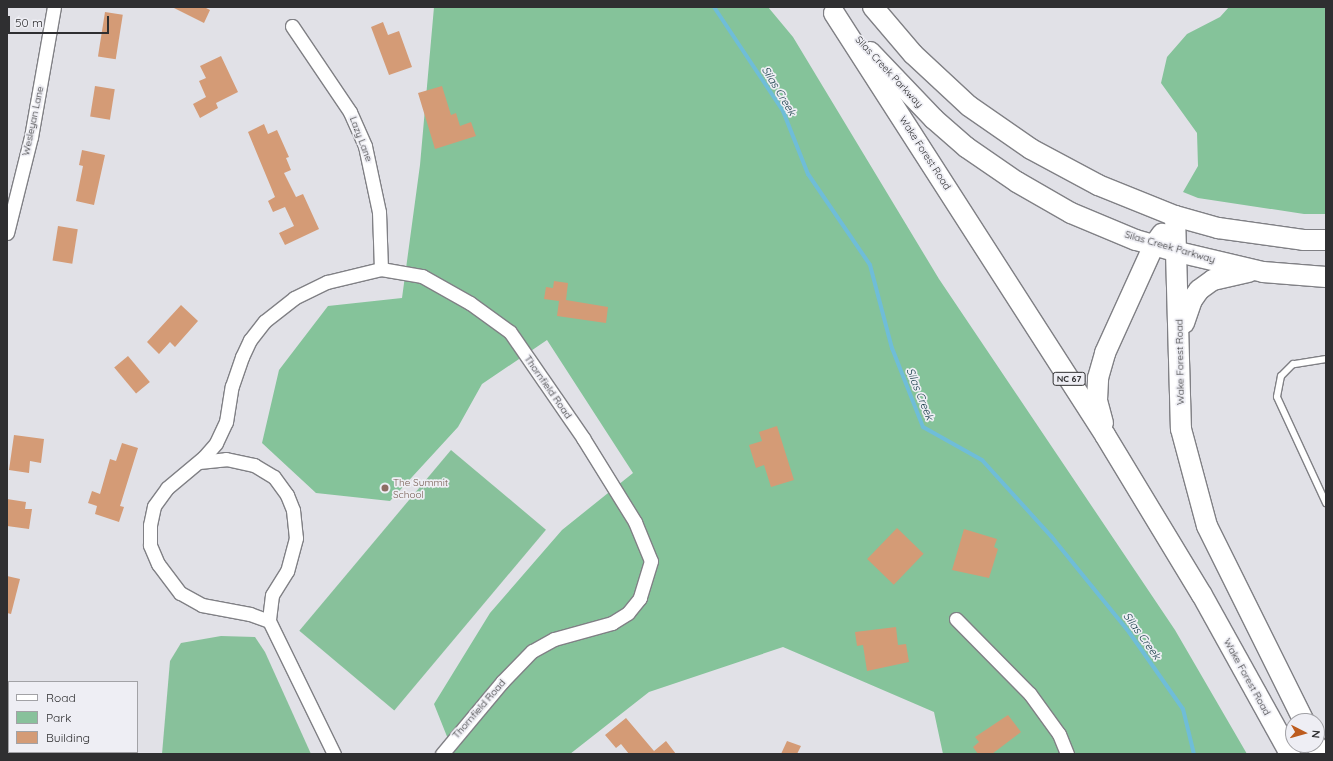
<!DOCTYPE html>
<style>
body{margin:0}
#map{position:relative;width:1333px;height:761px;overflow:hidden;background:#e1e1e7;font-family:Quicksand,sans-serif}
div>[style]{position:absolute}
.green>*{inset:0;background:#88c19b;transform-origin:0 0}
.forest>*{inset:0;background:#85c39a}
.stream>*{height:4px;margin:-2px;padding:0 2px;transform-origin:2px;border-radius:2px;background:#6fbdd8}
.building>*{inset:0;background:#d49b76;transform-origin:0 0}
.roads{filter:drop-shadow(1px 0 #808085) drop-shadow(-1px 0 #808085) drop-shadow(0 1px #808085) drop-shadow(0 -1px #808085)}
.lane>*{height:6px;margin:-3px;padding:0 3px;transform-origin:3px;border-radius:3px;background:#fff}
.street>*{height:13px;margin:-6.5px;padding:0 6.5px;transform-origin:6.5px;border-radius:6.5px;background:#fff}
.primary>*{height:20px;margin:-10px;padding:0 10px;transform-origin:10px;border-radius:10px;background:#fff}
.dots>*{width:11px;height:11px;translate:-50% -50%;box-sizing:border-box;border:2px solid #eeeef4;border-radius:50%}
span{translate:-50% -50%;white-space:nowrap;text-align:center;line-height:1.15;-webkit-text-stroke:3.5px #eeeef4;paint-order:stroke}
.shield-label span{padding:1px 3px;background:#eeeef4;border:1px solid;border-radius:3px;-webkit-text-stroke-width:0}
.shield-label{font-size:9px;color:#2f2f31;font-weight:700}
.street-label{font-size:10px;color:#2f2f31}
.education-label{font-size:10px;color:#785e54}
.left{translate:0 -50%;text-align:left}
.water-label{font-size:11px;color:#1c404c;font-style:italic}
.frame{position:absolute;inset:0;border:8px solid #2f2f31;pointer-events:none}
.legend{position:absolute;left:8px;top:681px;width:130px;height:72px;box-sizing:border-box;background:#eeeef4;border:1px solid #a2a2a6;margin:0;padding:5px 7px;list-style:none;font-size:12px;color:#2f2f31}
.legend li{display:flex;align-items:center;gap:8px;height:20px}
.legend b{width:20px;border:1px solid #a2a2a6}
.north{position:absolute;left:1285px;top:713px;width:40px;height:40px;box-sizing:border-box;background:#eeeef4;border:1px solid #a2a2a6;border-radius:50%;rotate:96deg;font-size:11px;font-weight:700;line-height:16px;text-align:center;color:#2f2f31}
.north::after{content:'';display:block;margin:auto;width:14px;height:18px;background:#bd5c1e;clip-path:polygon(50% 0,100% 100%,50% 72%,0 100%)}
.scale{position:absolute;left:8px;top:16px;width:101px;height:18px;box-sizing:border-box;border:2px solid #2f2f31;border-top:0;padding-left:5px;font-size:12px;line-height:14px;white-space:nowrap;color:#2f2f31;-webkit-text-stroke:3px #eeeef4;paint-order:stroke}
</style>
<div id="map">
<div class="green">
<i style="left:451px;top:450px;width:124px;height:236px;rotate:40deg"></i>
<i style="clip-path:polygon(221px 636px,255px 637px,265px 652px,311px 754px,162px 754px,170px 661px,181px 643px)"></i>
</div>
<div class="forest">
<i style="clip-path:polygon(434px 7px,768px 7px,793px 37px,939px 279px,1175px 630px,1247px 754px,943px 754px,934px 712px,783px 647px,649px 692px,570px 754px,454px 754px,434px 704px,490px 613px,562px 530px,633px 473px,547px 340px,482px 384px,458px 427px,390px 501px,316px 493px,262px 443px,279px 370px,328px 306px,402px 298px,420px 165px)"></i>
<i style="clip-path:polygon(1229px 7px,1326px 7px,1326px 214px,1304px 214px,1198px 198px,1183px 192px,1198px 166px,1197px 133px,1161px 83px,1167px 57px,1187px 34px,1220px 17px)"></i>
</div>
<div class="stream">
<i style="left:714px;top:7px;width:125px;rotate:56.4deg"></i>
<i style="left:783px;top:111px;width:68px;rotate:68.4deg"></i>
<i style="left:808px;top:174px;width:110px;rotate:55.7deg"></i>
<i style="left:870px;top:265px;width:86px;rotate:75.2deg"></i>
<i style="left:892px;top:348px;width:85px;rotate:68.6deg"></i>
<i style="left:923px;top:427px;width:68px;rotate:29.2deg"></i>
<i style="left:982px;top:460px;width:103px;rotate:47.8deg"></i>
<i style="left:1051px;top:536px;width:124px;rotate:50.9deg"></i>
<i style="left:1129px;top:632px;width:94px;rotate:55deg"></i>
<i style="left:1183px;top:709px;width:46px;rotate:76.3deg"></i>
</div>
<div class="building">
<i style="clip-path:polygon(172px 7px,204px 7px,210px 10px,204px 23px)"></i>
<i style="left:105px;top:12px;width:18px;height:45px;rotate:9deg"></i>
<i style="clip-path:polygon(383px 22px,388px 35px,399px 31px,412px 67px,389px 75px,371px 27px)"></i>
<i style="clip-path:polygon(221px 56px,238px 92px,216px 103px,218px 108px,200px 118px,193px 104px,206px 97px,199px 81px,206px 78px,200px 66px)"></i>
<i style="left:95px;top:86px;width:20px;height:31px;rotate:9deg"></i>
<i style="clip-path:polygon(442px 86px,451px 115px,456px 113px,460px 126px,471px 122px,476px 136px,435px 149px,418px 93px)"></i>
<i style="clip-path:polygon(264px 124px,268px 134px,277px 130px,289px 157px,286px 158px,291px 170px,284px 173px,296px 197px,303px 194px,319px 229px,285px 245px,279px 233px,294px 226px,285px 207px,273px 212px,268px 201px,275px 197px,248px 132px)"></i>
<i style="clip-path:polygon(82px 150px,105px 155px,94px 205px,76px 201px,83px 166px,79px 165px)"></i>
<i style="left:58px;top:226px;width:20px;height:35px;rotate:9deg"></i>
<i style="clip-path:polygon(554px 281px,568px 283px,566px 300px,608px 307px,606px 323px,557px 316px,559px 301px,544px 299px,546px 287px,553px 288px)"></i>
<i style="clip-path:polygon(181px 305px,198px 321px,175px 347px,170px 342px,159px 354px,147px 342px)"></i>
<i style="left:128px;top:356px;width:34px;height:18px;rotate:50deg"></i>
<i style="clip-path:polygon(777px 426px,794px 480px,771px 487px,764px 465px,756px 468px,749px 445px,762px 441px,759px 432px)"></i>
<i style="clip-path:polygon(14px 435px,44px 439px,41px 463px,30px 461px,29px 473px,9px 470px)"></i>
<i style="clip-path:polygon(122px 443px,138px 448px,120px 506px,124px 507px,119px 522px,95px 514px,97px 506px,88px 503px,92px 491px,100px 494px,110px 459px,116px 461px)"></i>
<i style="clip-path:polygon(7px 499px,26px 502px,25px 509px,32px 509px,29px 529px,7px 526px)"></i>
<i style="left:897px;top:528px;width:37px;height:43px;rotate:44deg"></i>
<i style="clip-path:polygon(964px 529px,997px 539px,994px 547px,998px 549px,989px 578px,952px 570px)"></i>
<i style="clip-path:polygon(7px 576px,20px 579px,11px 614px,7px 613px)"></i>
<i style="clip-path:polygon(896px 627px,898px 645px,906px 644px,909px 662px,867px 671px,863px 645px,857px 646px,855px 632px)"></i>
<i style="clip-path:polygon(1008px 715px,1021px 732px,992px 754px,978px 754px,973px 747px,979px 742px,975px 737px)"></i>
<i style="clip-path:polygon(626px 718px,654px 751px,666px 741px,676px 754px,629px 754px,621px 744px,616px 748px,605px 735px)"></i>
<i style="clip-path:polygon(787px 741px,801px 746px,797px 754px,781px 754px)"></i>
</div>
<div class="roads">
<div class="lane">
<i style="left:1326px;top:359px;width:33px;rotate:171deg"></i>
<i style="left:1293px;top:364px;width:17px;rotate:135deg"></i>
<i style="left:1281px;top:376px;width:21px;rotate:101deg"></i>
<i style="left:1277px;top:397px;width:117px;rotate:65.2deg"></i>
</div>
<div class="street">
<i style="left:292px;top:26px;width:104px;rotate:56deg"></i>
<i style="left:350px;top:112px;width:37px;rotate:66deg"></i>
<i style="left:365px;top:146px;width:67px;rotate:78deg"></i>
<i style="left:379px;top:212px;width:57px;rotate:88deg"></i>
<i style="left:7px;top:233px;width:99px;rotate:-76deg"></i>
<i style="left:31px;top:137px;width:132px;rotate:-80deg"></i>
<i style="left:199px;top:462px;width:27px;rotate:-6deg"></i>
<i style="left:226px;top:459px;width:29px;rotate:12deg"></i>
<i style="left:254px;top:465px;width:23px;rotate:31deg"></i>
<i style="left:274px;top:477px;width:22px;rotate:54deg"></i>
<i style="left:287px;top:495px;width:16px;rotate:68deg"></i>
<i style="left:293px;top:510px;width:28px;rotate:84deg"></i>
<i style="left:296px;top:538px;width:34px;rotate:105deg"></i>
<i style="left:287px;top:571px;width:28px;rotate:122deg"></i>
<i style="left:272px;top:595px;width:26px;rotate:97deg"></i>
<i style="left:956px;top:619px;width:105px;rotate:45.4deg"></i>
<i style="left:1030px;top:694px;width:49px;rotate:54.1deg"></i>
<i style="left:1059px;top:734px;width:22px;rotate:68deg"></i>
<i style="left:334px;top:754px;width:148px;rotate:-116deg"></i>
<i style="left:269px;top:621px;width:20px;rotate:-160deg"></i>
<i style="left:250px;top:614px;width:49px;rotate:-169.4deg"></i>
<i style="left:202px;top:605px;width:25px;rotate:-151deg"></i>
<i style="left:180px;top:593px;width:36px;rotate:-127deg"></i>
<i style="left:158px;top:564px;width:21px;rotate:-113deg"></i>
<i style="left:150px;top:545px;width:20px;rotate:-90deg"></i>
<i style="left:150px;top:525px;width:19px;rotate:-78deg"></i>
<i style="left:154px;top:506px;width:22px;rotate:-54deg"></i>
<i style="left:167px;top:488px;width:48px;rotate:-40deg"></i>
<i style="left:204px;top:457px;width:18px;rotate:-49deg"></i>
<i style="left:216px;top:443px;width:23px;rotate:-65deg"></i>
<i style="left:226px;top:422px;width:36px;rotate:-81deg"></i>
<i style="left:232px;top:386px;width:31px;rotate:-71deg"></i>
<i style="left:242px;top:357px;width:19px;rotate:-65deg"></i>
<i style="left:250px;top:340px;width:24px;rotate:-52deg"></i>
<i style="left:265px;top:321px;width:37px;rotate:-38deg"></i>
<i style="left:294px;top:298px;width:37px;rotate:-26deg"></i>
<i style="left:327px;top:282px;width:56px;rotate:-13.5deg"></i>
<i style="left:381px;top:269px;width:42px;rotate:9.7deg"></i>
<i style="left:422px;top:276px;width:55px;rotate:29.4deg"></i>
<i style="left:470px;top:303px;width:49px;rotate:35.9deg"></i>
<i style="left:510px;top:332px;width:129px;rotate:55.4deg"></i>
<i style="left:583px;top:438px;width:99px;rotate:58.2deg"></i>
<i style="left:635px;top:522px;width:42px;rotate:67.7deg"></i>
<i style="left:651px;top:561px;width:39px;rotate:107deg"></i>
<i style="left:640px;top:598px;width:19px;rotate:129deg"></i>
<i style="left:628px;top:613px;width:19px;rotate:148deg"></i>
<i style="left:612px;top:623px;width:60px;rotate:164.6deg"></i>
<i style="left:554px;top:639px;width:25px;rotate:151deg"></i>
<i style="left:532px;top:651px;width:43px;rotate:134.1deg"></i>
<i style="left:502px;top:682px;width:94px;rotate:129.8deg"></i>
</div>
<div class="primary">
<i style="left:873px;top:7px;width:62px;rotate:49.6deg"></i>
<i style="left:913px;top:54px;width:76px;rotate:42.9deg"></i>
<i style="left:969px;top:106px;width:75px;rotate:34.7deg"></i>
<i style="left:1031px;top:149px;width:76px;rotate:28.2deg"></i>
<i style="left:1098px;top:185px;width:83px;rotate:21.9deg"></i>
<i style="left:1175px;top:216px;width:45px;rotate:15.6deg"></i>
<i style="left:1218px;top:228px;width:86px;rotate:8deg"></i>
<i style="left:1303px;top:240px;width:23px"></i>
<i style="left:834px;top:13px;width:502px;rotate:57.29deg"></i>
<i style="left:1105px;top:435px;width:187px;rotate:58.8deg"></i>
<i style="left:1202px;top:595px;width:182px;rotate:61deg"></i>
<i style="left:870px;top:52px;width:93px;rotate:46.3deg"></i>
<i style="left:934px;top:119px;width:43px;rotate:41.2deg"></i>
<i style="left:966px;top:147px;width:62px;rotate:34.5deg"></i>
<i style="left:1017px;top:182px;width:62px;rotate:29.9deg"></i>
<i style="left:1071px;top:213px;width:70px;rotate:22.6deg"></i>
<i style="left:1136px;top:240px;width:44px;rotate:15.9deg"></i>
<i style="left:1178px;top:252px;width:87px;rotate:13.2deg"></i>
<i style="left:1263px;top:272px;width:63px;rotate:4.5deg"></i>
<i style="left:1175px;top:216px;width:213px;rotate:88.4deg"></i>
<i style="left:1181px;top:429px;width:100px;rotate:75deg"></i>
<i style="left:1207px;top:526px;width:218px;rotate:63.6deg"></i>
<i style="left:1184px;top:323px;width:24px;rotate:-71deg"></i>
<i style="left:1192px;top:300px;width:12px;rotate:-55deg"></i>
<i style="left:1199px;top:290px;width:17px;rotate:-36deg"></i>
<i style="left:1213px;top:280px;width:37px;rotate:-13deg"></i>
<i style="left:1103px;top:423px;width:24px;rotate:-105deg"></i>
<i style="left:1097px;top:400px;width:22px;rotate:-87deg"></i>
<i style="left:1098px;top:378px;width:26px;rotate:-74deg"></i>
<i style="left:1105px;top:353px;width:119px;rotate:-65.6deg"></i>
<i style="left:1154px;top:245px;width:14px;rotate:-54deg"></i>
<i style="left:1316px;top:745px;width:10px;rotate:61deg"></i>
</div>
</div>
<div class="dots">
<i style="left:385px;top:488px;background:#8d6e63"></i>
</div>
<div class="shield-label">
<span style="left:1069px;top:379px">NC 67</span>
</div>
<div class="street-label">
<span style="left:889px;top:72px;rotate:47deg">Silas Creek Parkway</span>
<span style="left:33px;top:121px;rotate:-78deg">Wesleyan Lane</span>
<span style="left:361px;top:139px;rotate:69deg">Lazy Lane</span>
<span style="left:925px;top:153px;rotate:57deg">Wake Forest Road</span>
<span style="left:1170px;top:247px;rotate:16deg">Silas Creek Parkway</span>
<span style="left:1180px;top:362px;rotate:-91deg">Wake Forest Road</span>
<span style="left:548px;top:387px;rotate:55deg">Thornfield Road</span>
<span style="left:1247px;top:677px;rotate:61deg">Wake Forest Road</span>
<span style="left:479px;top:709px;rotate:-49deg">Thornfield Road</span>
</div>
<div class="education-label">
<span class="left" style="left:393px;top:488px">The Summit<br>School</span>
</div>
<div class="water-label">
<span style="left:779px;top:91px;rotate:59deg">Silas Creek</span>
<span style="left:920px;top:394px;rotate:68deg">Silas Creek</span>
<span style="left:1142px;top:636px;rotate:54deg">Silas Creek</span>
</div>
<div class="frame"></div>
<ul class="legend">
<li><b style="height:5px;background:#fff"></b>Road</li>
<li><b style="height:11px;background:#88c19b"></b>Park</li>
<li><b style="height:11px;background:#d49b76"></b>Building</li>
</ul>
<div class="north">N</div>
<div class="scale">50 m</div>
</div>
